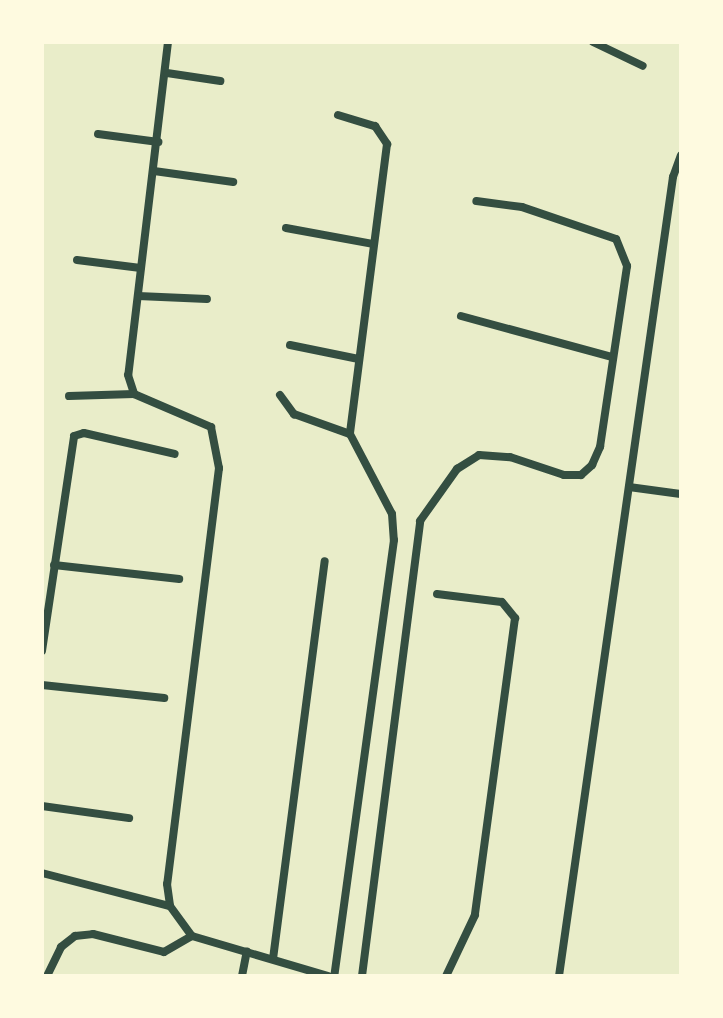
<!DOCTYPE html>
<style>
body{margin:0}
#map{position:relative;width:723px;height:1018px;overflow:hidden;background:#e9edc9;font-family:"Roboto Condensed",sans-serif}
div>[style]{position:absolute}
.minor>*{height:8px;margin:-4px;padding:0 4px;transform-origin:4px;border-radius:4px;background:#344e41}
span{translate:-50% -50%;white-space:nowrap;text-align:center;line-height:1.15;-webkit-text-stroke:7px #fefae0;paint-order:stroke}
.frame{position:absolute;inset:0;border:44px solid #fefae0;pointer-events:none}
</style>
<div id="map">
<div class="minor">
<i style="left:168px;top:42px;width:335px;rotate:96.8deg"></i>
<i style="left:128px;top:375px;width:20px;rotate:72deg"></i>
<i style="left:134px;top:394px;width:84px;rotate:23.2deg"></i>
<i style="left:211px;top:427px;width:42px;rotate:79deg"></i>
<i style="left:219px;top:468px;width:419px;rotate:97.1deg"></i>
<i style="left:167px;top:884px;width:22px;rotate:82deg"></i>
<i style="left:170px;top:906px;width:37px;rotate:54deg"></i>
<i style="left:192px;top:936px;width:142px;rotate:16.4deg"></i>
<i style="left:593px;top:42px;width:55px;rotate:25.6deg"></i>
<i style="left:167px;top:73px;width:54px;rotate:8.6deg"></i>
<i style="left:338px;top:115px;width:39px;rotate:17deg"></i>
<i style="left:375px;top:126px;width:22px;rotate:56deg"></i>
<i style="left:387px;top:144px;width:292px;rotate:97.3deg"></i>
<i style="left:98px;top:134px;width:61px;rotate:7.6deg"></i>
<i style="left:154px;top:171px;width:80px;rotate:7.9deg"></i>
<i style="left:286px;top:228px;width:88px;rotate:10.4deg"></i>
<i style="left:77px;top:260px;width:64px;rotate:7.1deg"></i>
<i style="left:138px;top:296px;width:69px;rotate:2.5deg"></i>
<i style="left:461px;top:316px;width:156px;rotate:15.2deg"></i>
<i style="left:290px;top:345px;width:70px;rotate:11.5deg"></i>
<i style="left:280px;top:395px;width:24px;rotate:54deg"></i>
<i style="left:294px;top:414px;width:59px;rotate:19.7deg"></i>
<i style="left:350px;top:434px;width:90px;rotate:62.3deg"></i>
<i style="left:392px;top:514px;width:26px;rotate:86deg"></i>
<i style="left:394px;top:540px;width:440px;rotate:97.8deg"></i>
<i style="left:69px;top:396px;width:65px;rotate:-1.8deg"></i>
<i style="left:629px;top:487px;width:52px;rotate:7.7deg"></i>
<i style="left:54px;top:565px;width:126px;rotate:6.4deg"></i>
<i style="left:437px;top:594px;width:65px;rotate:7deg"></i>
<i style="left:502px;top:602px;width:21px;rotate:51deg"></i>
<i style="left:515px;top:618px;width:300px;rotate:97.7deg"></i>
<i style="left:475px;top:915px;width:68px;rotate:115.4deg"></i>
<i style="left:42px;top:651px;width:217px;rotate:-81.5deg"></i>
<i style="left:74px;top:436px;width:10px;rotate:-17deg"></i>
<i style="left:84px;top:433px;width:93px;rotate:13deg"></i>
<i style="left:42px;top:685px;width:123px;rotate:6.1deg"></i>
<i style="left:42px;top:806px;width:88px;rotate:7.9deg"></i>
<i style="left:42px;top:873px;width:132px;rotate:14.5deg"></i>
<i style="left:273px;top:959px;width:401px;rotate:-82.6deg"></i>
<i style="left:47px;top:976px;width:32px;rotate:-64deg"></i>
<i style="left:61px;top:947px;width:18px;rotate:-38deg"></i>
<i style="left:75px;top:936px;width:18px;rotate:-6deg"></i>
<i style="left:93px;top:934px;width:73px;rotate:14.2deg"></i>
<i style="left:164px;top:952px;width:32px;rotate:-30deg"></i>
<i style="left:242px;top:976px;width:25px;rotate:-79deg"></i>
<i style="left:362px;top:976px;width:459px;rotate:-82.7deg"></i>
<i style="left:420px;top:521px;width:64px;rotate:-54.6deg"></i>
<i style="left:457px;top:469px;width:26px;rotate:-32deg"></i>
<i style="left:479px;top:455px;width:31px;rotate:4deg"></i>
<i style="left:510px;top:457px;width:57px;rotate:18.4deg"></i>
<i style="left:564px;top:475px;width:17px"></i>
<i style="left:581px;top:475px;width:15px;rotate:-42deg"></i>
<i style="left:592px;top:465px;width:20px;rotate:-66deg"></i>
<i style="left:600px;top:447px;width:183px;rotate:-81.5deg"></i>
<i style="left:627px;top:266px;width:29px;rotate:-112deg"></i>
<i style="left:616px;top:239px;width:99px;rotate:-161.2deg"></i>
<i style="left:522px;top:207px;width:46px;rotate:-172.6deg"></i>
<i style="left:559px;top:976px;width:807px;rotate:-81.88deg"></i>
<i style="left:673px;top:177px;width:23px;rotate:-70deg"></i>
</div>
<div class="frame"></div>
</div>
